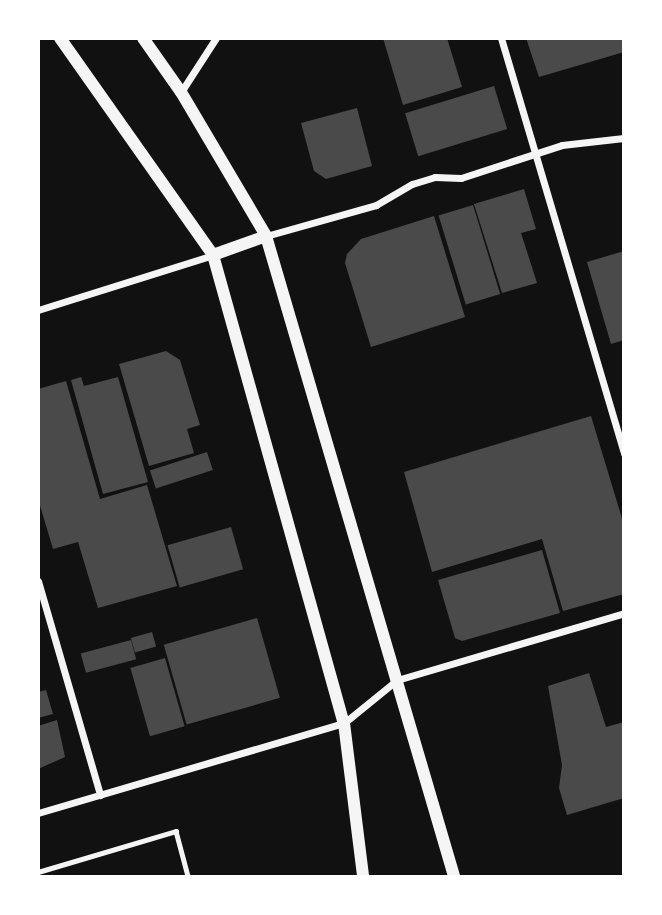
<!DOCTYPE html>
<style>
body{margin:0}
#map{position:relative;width:662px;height:915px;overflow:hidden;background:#111;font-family:Arial,sans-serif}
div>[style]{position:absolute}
.building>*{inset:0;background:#4a4a4a;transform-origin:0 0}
.path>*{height:4.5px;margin:-2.25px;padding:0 2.25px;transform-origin:2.25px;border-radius:2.25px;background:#f5f5f5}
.minor>*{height:7px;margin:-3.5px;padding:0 3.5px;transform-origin:3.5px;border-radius:3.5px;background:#f5f5f5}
.tertiary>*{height:12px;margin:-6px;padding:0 6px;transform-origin:6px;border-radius:6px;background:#f5f5f5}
span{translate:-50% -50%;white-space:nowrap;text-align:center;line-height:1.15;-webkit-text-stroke:5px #fff;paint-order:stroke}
.frame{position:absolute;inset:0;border:40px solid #fff;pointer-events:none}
</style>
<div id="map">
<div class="building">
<i style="clip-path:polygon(383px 38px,447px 38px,462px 87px,403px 105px)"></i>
<i style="clip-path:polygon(526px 38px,624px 38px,624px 52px,539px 77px)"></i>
<i style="left:494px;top:86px;width:45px;height:93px;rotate:73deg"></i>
<i style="clip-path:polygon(357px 108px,372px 166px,326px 179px,314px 171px,301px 123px)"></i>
<i style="clip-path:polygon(524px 189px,536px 229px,521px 233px,537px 283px,502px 293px,474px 204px)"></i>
<i style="left:473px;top:205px;width:93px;height:36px;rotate:73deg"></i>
<i style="clip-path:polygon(434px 216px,465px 317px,371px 347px,345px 263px,347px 254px,361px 239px)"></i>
<i style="clip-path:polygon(624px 251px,624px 340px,611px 344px,587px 262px)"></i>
<i style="clip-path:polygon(166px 351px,180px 360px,200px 425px,187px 429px,194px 453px,149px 466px,119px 364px)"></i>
<i style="clip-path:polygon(81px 377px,84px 386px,118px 377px,148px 482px,103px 494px,71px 380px)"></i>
<i style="clip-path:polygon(66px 381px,100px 499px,147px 485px,177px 586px,98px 608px,78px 542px,53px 549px,38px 499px,38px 389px)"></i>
<i style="clip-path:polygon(591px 416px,624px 525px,624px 594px,563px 611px,542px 539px,432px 572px,404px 472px)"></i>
<i style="left:207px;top:452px;width:19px;height:60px;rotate:72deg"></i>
<i style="left:231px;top:527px;width:44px;height:66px;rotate:74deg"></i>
<i style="clip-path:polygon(542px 550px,560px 613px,462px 641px,455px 638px,438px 580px)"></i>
<i style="left:257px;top:618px;width:83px;height:97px;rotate:74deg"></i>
<i style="left:152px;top:632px;width:15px;height:22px;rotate:74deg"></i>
<i style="left:131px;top:640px;width:20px;height:52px;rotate:75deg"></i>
<i style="left:165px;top:658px;width:71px;height:36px;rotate:74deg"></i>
<i style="clip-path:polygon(589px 673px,606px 727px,624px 722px,624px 798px,567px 815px,559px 788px,562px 765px,548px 686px)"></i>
<i style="clip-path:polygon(46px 690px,53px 714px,38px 718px,38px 692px)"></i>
<i style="clip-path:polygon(57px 720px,65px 757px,38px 769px,38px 726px)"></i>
</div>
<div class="path">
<i style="left:38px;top:872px;width:144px;rotate:-16.5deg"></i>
<i style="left:176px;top:831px;width:47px;rotate:75.1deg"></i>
</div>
<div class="minor">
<i style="left:501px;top:38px;width:434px;rotate:73.5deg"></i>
<i style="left:181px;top:92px;width:64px;rotate:-57.1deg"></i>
<i style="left:266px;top:236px;width:114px;rotate:-15.7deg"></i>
<i style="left:376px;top:205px;width:42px;rotate:-30.3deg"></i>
<i style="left:412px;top:184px;width:24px;rotate:-17deg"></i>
<i style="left:435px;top:177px;width:26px;rotate:2deg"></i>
<i style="left:461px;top:178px;width:106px;rotate:-18.1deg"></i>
<i style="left:562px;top:145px;width:62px;rotate:-6.4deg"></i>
<i style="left:38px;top:310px;width:183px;rotate:-17.4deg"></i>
<i style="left:38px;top:581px;width:223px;rotate:73.8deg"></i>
<i style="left:38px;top:813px;width:319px;rotate:-16.4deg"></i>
<i style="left:344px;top:723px;width:68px;rotate:-39.1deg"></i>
<i style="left:397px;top:680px;width:237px;rotate:-16.4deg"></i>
</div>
<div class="tertiary">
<i style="left:60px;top:38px;width:266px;rotate:54.8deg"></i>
<i style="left:213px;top:255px;width:486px;rotate:74.4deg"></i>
<i style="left:344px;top:723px;width:154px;rotate:82.9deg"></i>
<i style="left:143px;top:38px;width:66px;rotate:54.9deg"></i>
<i style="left:181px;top:92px;width:167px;rotate:59.4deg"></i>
<i style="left:266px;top:236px;width:667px;rotate:73.63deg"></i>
<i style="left:213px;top:255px;width:56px;rotate:-19.7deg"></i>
</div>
<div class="frame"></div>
</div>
